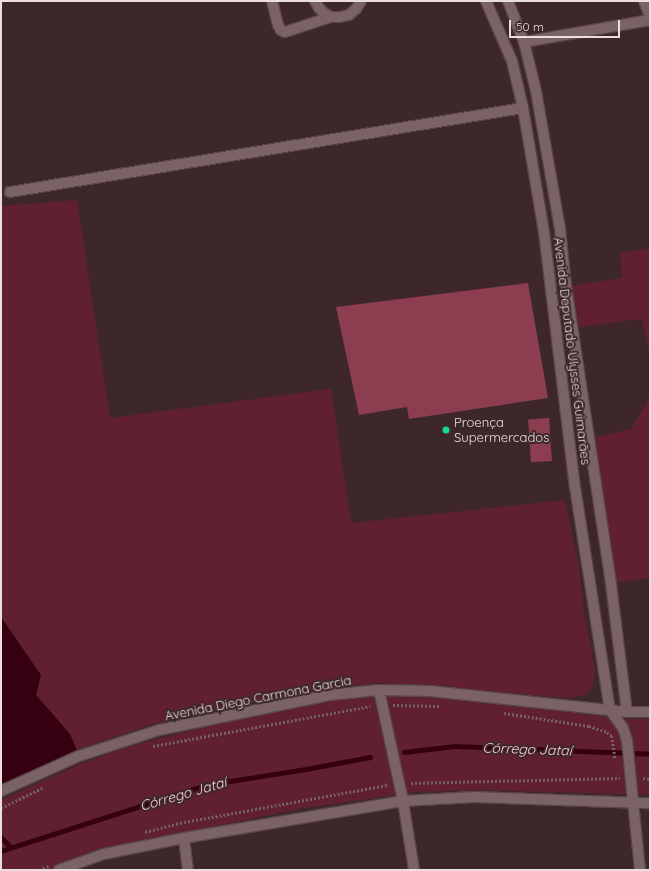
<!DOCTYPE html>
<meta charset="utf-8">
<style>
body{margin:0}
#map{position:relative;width:651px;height:871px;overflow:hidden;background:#3d272b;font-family:Quicksand,sans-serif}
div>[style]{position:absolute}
.green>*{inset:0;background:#602030}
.water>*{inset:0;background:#360011}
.stream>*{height:4.5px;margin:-2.25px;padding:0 2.25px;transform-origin:2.25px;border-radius:2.25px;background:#360011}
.building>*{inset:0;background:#8d3d50;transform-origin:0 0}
.path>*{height:2.5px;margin-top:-1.25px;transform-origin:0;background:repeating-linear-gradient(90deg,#746064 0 2px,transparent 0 4px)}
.roads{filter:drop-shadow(1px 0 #574649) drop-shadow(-1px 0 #574649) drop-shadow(0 1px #574649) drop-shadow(0 -1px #574649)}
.minor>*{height:10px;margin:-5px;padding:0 5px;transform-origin:5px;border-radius:5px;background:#7b6266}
.tertiary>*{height:10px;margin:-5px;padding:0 5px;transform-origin:5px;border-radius:5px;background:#7b6266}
.secondary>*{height:10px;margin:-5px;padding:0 5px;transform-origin:5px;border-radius:5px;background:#7b6266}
.dots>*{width:11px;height:11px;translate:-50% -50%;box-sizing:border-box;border:2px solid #3d272b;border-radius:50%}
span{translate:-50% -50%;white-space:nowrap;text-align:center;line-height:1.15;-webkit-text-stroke:4px #3d272b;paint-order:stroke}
.street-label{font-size:13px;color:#ecdee0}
.poi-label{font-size:13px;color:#ecdee0}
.left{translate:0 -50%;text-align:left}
.water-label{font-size:14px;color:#facad1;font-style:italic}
.frame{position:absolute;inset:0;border:2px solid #ecdee0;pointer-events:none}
.scale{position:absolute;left:509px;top:20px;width:111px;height:18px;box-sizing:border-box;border:2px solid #ecdee0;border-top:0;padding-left:5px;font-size:12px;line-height:14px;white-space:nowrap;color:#ecdee0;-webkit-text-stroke:3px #3d272b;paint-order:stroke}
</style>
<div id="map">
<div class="green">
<i style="clip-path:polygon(77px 200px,110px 418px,331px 389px,351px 523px,565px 500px,578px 561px,585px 619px,595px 670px,593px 685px,586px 695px,567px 698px,429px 686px,376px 683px,326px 689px,231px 706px,153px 724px,76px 750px,70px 734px,36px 695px,41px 675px,1px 617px,1px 206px)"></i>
<i style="clip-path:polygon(650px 248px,650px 359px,642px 319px,568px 328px,563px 287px,622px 278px,620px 253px)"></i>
<i style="clip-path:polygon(650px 396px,650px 578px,612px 583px,583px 440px,631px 429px)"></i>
<i style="clip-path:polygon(380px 695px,431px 696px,627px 719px,650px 719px,650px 795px,481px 790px,417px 792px,305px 808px,107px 848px,68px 861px,49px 870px,1px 870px,1px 800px,80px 764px,123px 748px,238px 718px,330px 701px)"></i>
</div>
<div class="water">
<i style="clip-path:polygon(1px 617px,41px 675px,36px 695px,70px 734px,78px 753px,1px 788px)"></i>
</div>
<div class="stream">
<i style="left:404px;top:752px;width:51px;rotate:-6.7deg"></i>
<i style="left:455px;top:746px;width:195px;rotate:2.3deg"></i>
<i style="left:1px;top:837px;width:14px;rotate:45deg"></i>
<i style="left:1px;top:851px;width:214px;rotate:-17.9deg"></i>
<i style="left:205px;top:785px;width:102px;rotate:-9deg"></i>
<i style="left:306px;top:769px;width:65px;rotate:-10.6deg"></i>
</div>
<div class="building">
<i style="clip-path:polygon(528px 283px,548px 398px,409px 419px,407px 407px,359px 415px,336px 307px)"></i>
<i style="left:549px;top:418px;width:43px;height:21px;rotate:86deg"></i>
</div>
<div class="path">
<i style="left:393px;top:705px;width:47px;rotate:1.2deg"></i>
<i style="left:504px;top:713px;width:86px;rotate:8.7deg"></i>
<i style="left:589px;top:726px;width:19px;rotate:18deg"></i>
<i style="left:607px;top:732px;width:6px;rotate:39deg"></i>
<i style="left:612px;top:736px;width:22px;rotate:82deg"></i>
<i style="left:153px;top:746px;width:221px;rotate:-10.4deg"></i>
<i style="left:643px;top:778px;width:7px;rotate:8deg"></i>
<i style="left:411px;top:783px;width:209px;rotate:-1.4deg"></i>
<i style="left:1px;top:808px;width:46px;rotate:-26deg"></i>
<i style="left:145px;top:832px;width:40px;rotate:-14.4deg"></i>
<i style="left:184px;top:822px;width:207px;rotate:-10.3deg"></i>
<i style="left:39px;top:870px;width:11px;rotate:-22deg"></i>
</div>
<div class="roads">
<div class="minor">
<i style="left:272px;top:1px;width:25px;rotate:76deg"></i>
<i style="left:278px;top:25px;width:6px;rotate:59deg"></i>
<i style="left:281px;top:30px;width:4px;rotate:27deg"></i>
<i style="left:285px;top:32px;width:48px;rotate:-18.1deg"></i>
<i style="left:315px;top:1px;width:8px;rotate:60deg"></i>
<i style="left:319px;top:8px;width:7px;rotate:45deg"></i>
<i style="left:324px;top:13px;width:8px;rotate:30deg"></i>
<i style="left:331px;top:17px;width:9px"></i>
<i style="left:340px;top:17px;width:9px;rotate:-13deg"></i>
<i style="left:349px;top:15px;width:9px;rotate:-41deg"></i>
<i style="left:356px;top:9px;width:9px;rotate:-58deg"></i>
<i style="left:644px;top:1px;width:17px;rotate:69deg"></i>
<i style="left:524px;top:42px;width:128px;rotate:-9.9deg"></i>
<i style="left:10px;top:192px;width:520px;rotate:-9.3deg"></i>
<i style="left:379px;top:690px;width:114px;rotate:77.8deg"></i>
<i style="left:403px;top:801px;width:70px;rotate:80.9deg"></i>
<i style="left:184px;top:838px;width:32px;rotate:83deg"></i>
</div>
<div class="tertiary">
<i style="left:486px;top:1px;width:65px;rotate:66.6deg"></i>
<i style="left:512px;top:61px;width:48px;rotate:76.8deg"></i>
<i style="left:523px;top:108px;width:126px;rotate:80.4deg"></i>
<i style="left:544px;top:232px;width:257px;rotate:83.1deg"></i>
<i style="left:575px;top:487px;width:226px;rotate:81.1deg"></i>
<i style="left:508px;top:1px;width:44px;rotate:68.7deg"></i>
<i style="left:524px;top:42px;width:50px;rotate:76.2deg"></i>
<i style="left:536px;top:91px;width:140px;rotate:80.1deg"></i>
<i style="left:560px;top:229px;width:57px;rotate:84deg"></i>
<i style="left:566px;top:286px;width:301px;rotate:81.4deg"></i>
<i style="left:611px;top:584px;width:129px;rotate:82.9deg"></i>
<i style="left:633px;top:802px;width:68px;rotate:84.1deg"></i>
</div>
<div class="secondary">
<i style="left:610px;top:710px;width:22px;rotate:54deg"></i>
<i style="left:623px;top:728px;width:13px;rotate:72deg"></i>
<i style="left:627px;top:740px;width:62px;rotate:84.5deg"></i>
<i style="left:1px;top:791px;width:85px;rotate:-24.2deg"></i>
<i style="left:79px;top:756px;width:84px;rotate:-18deg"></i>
<i style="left:159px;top:730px;width:174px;rotate:-11.6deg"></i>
<i style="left:329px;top:695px;width:50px;rotate:-5.7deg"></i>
<i style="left:379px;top:690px;width:51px;rotate:1.1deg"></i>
<i style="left:430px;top:691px;width:198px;rotate:6.1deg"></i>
<i style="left:627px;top:712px;width:23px"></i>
<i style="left:59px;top:870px;width:48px;rotate:-19.6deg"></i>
<i style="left:104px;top:854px;width:82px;rotate:-11.3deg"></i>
<i style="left:184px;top:838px;width:222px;rotate:-9.6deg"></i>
<i style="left:403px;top:801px;width:71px;rotate:-3.2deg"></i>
<i style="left:474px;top:797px;width:176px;rotate:2deg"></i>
</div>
</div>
<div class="dots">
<i style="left:446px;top:430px;background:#15d989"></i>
</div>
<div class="street-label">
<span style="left:572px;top:351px;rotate:83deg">Avenida Deputado Ulysses Guimarães</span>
<span style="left:258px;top:698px;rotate:-11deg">Avenida Diego Carmona Garcia</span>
</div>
<div class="poi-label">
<span class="left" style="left:454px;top:430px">Proença<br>Supermercados</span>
</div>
<div class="water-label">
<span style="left:527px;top:749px;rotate:2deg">Córrego Jataí</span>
<span style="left:183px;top:794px;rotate:-16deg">Córrego Jataí</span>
</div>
<div class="frame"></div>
<div class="scale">50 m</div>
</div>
